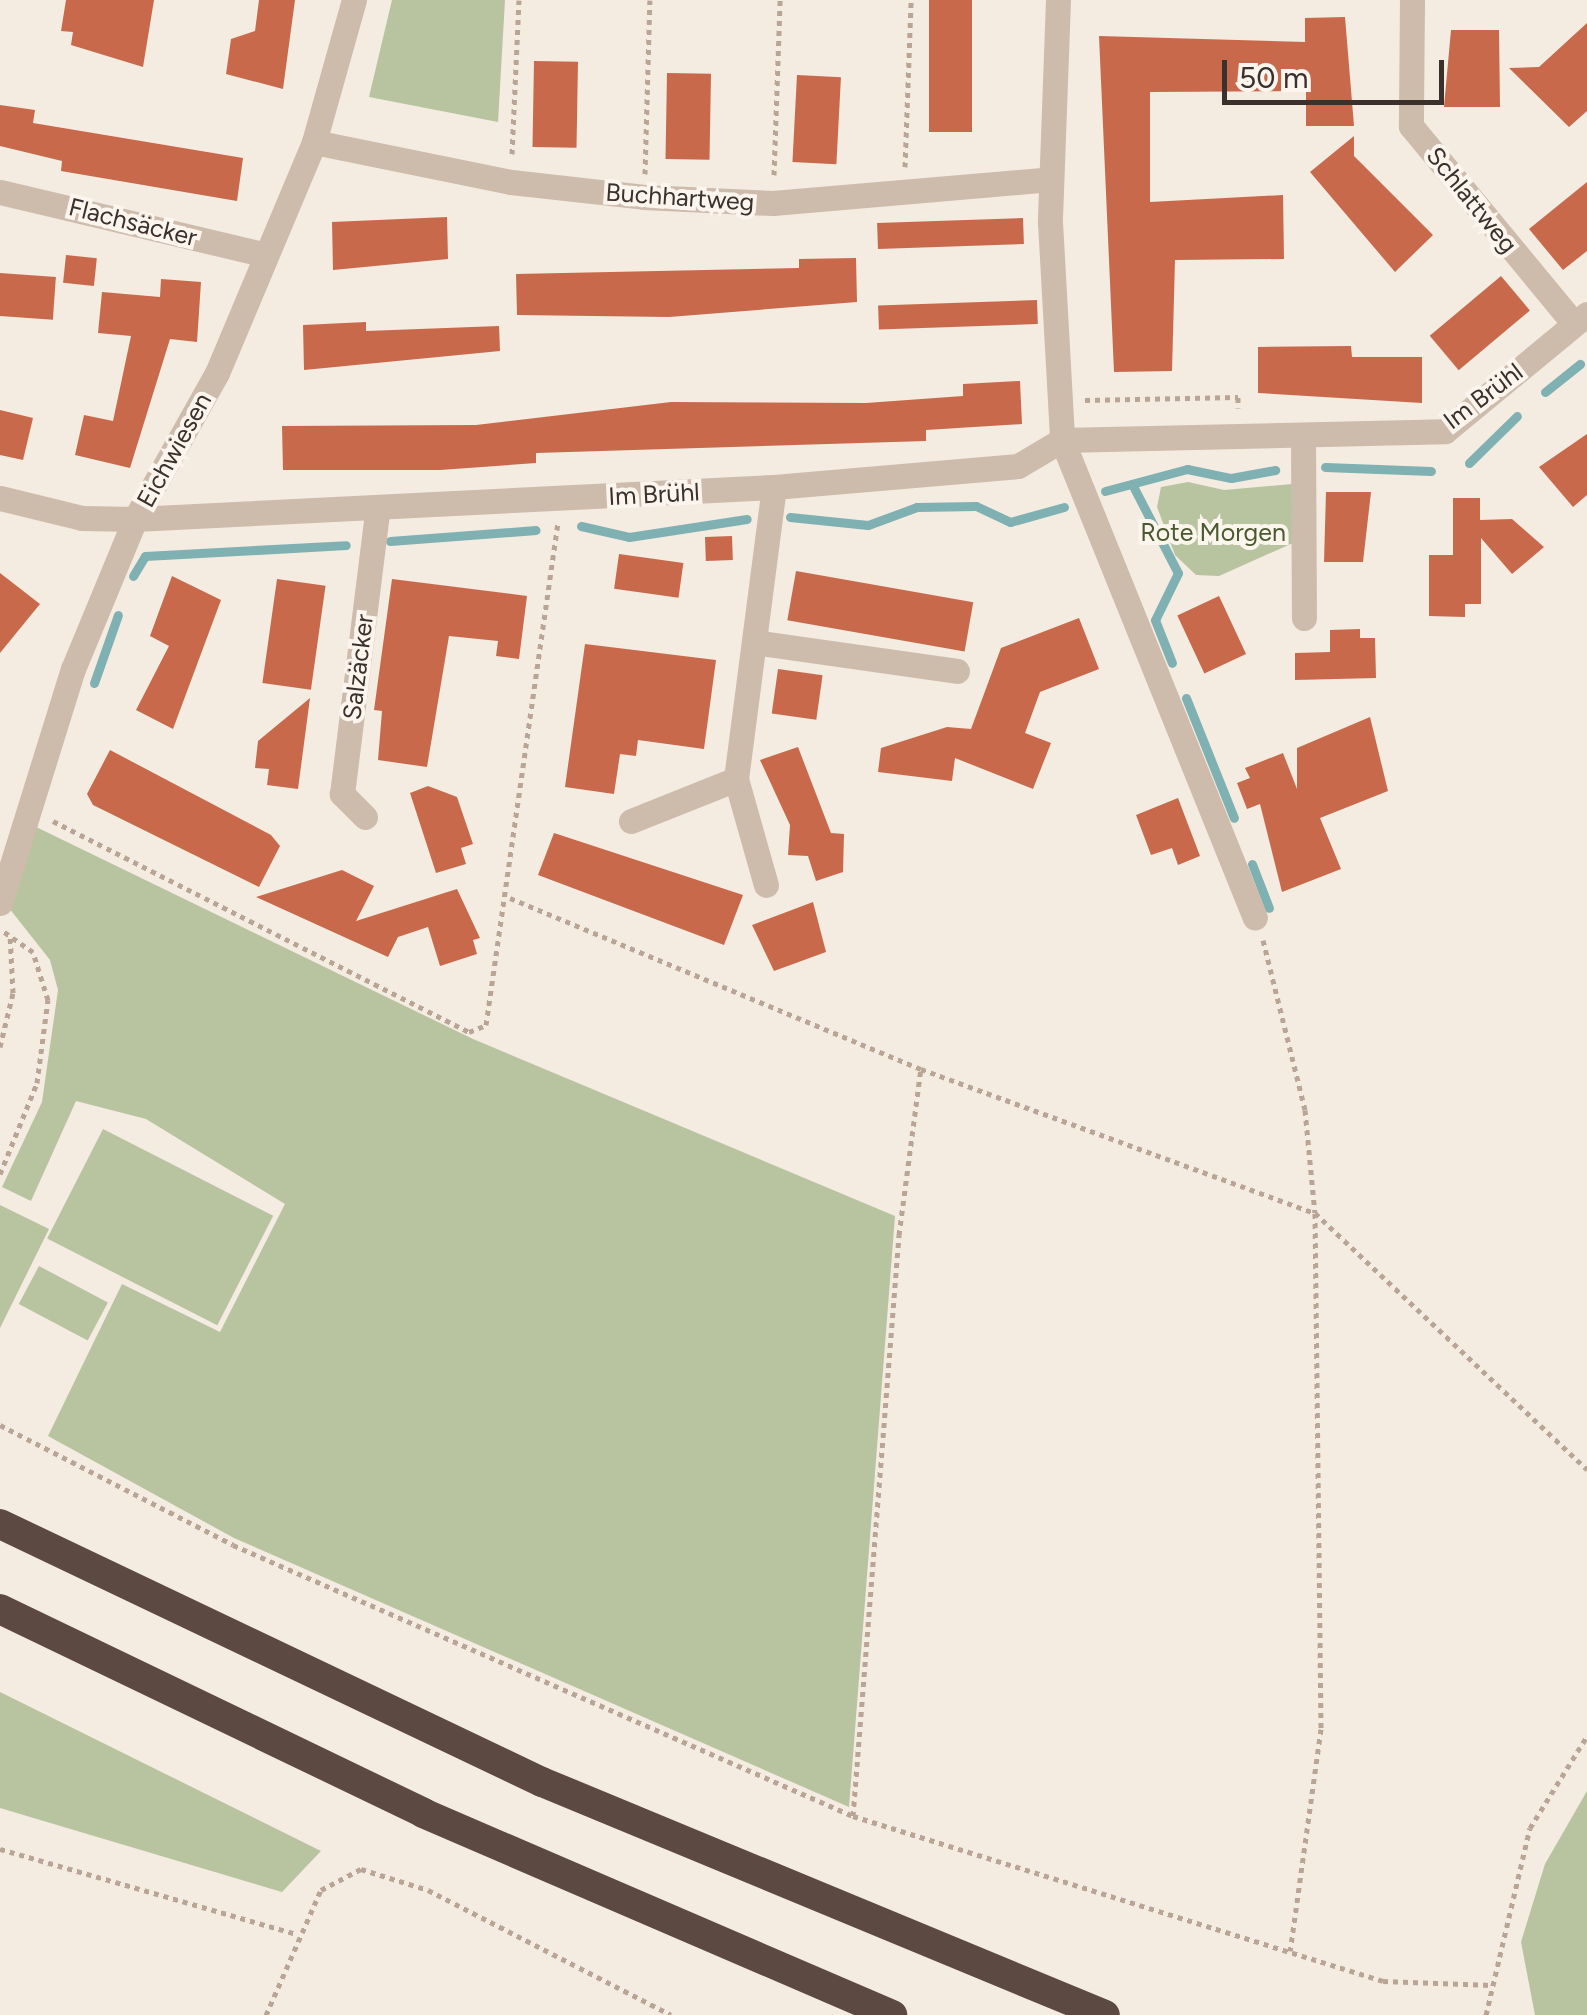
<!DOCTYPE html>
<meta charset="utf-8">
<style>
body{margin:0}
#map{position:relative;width:1587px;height:2015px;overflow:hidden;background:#f4ebe1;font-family:Figtree,sans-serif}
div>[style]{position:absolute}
.green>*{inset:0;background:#b8c4a0;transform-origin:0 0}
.stream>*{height:9px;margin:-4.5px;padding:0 4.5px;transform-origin:4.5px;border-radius:4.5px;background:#7fb0b2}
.building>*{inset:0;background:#c8694b;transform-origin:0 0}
.path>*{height:5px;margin-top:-2.5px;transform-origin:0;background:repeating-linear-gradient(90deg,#b9a596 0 5px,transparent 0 10px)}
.street>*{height:25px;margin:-12.5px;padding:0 12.5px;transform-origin:12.5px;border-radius:12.5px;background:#cdbbac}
.highway>*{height:30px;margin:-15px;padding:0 15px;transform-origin:15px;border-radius:15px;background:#5c4a42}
span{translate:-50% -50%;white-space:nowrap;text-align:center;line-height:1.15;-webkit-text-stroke:8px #fbf5ee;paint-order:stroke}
.street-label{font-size:25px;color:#3b302b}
.park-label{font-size:25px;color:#4a5a2e}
.scale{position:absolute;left:1222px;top:60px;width:222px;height:45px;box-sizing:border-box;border:5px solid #3b302b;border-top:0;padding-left:12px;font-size:30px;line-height:35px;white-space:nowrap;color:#3b302b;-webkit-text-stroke:8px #fbf5ee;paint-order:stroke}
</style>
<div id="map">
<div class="green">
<i style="clip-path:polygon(392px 0,505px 0,498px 122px,369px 97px)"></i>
<i style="clip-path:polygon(1188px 482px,1224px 490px,1292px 484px,1293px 543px,1219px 576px,1196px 575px,1175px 555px,1157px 507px,1161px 487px)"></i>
<i style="clip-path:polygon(32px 825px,473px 1039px,895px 1216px,849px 1807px,234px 1538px,48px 1436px,122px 1284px,220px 1332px,285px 1204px,146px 1119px,76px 1101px,31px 1201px,2px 1187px,42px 1102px,58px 990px,50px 960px,9px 908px)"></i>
<i style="left:103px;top:1129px;width:191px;height:123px;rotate:27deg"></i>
<i style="clip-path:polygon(0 1205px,49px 1229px,0 1328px)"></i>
<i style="left:39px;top:1266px;width:78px;height:43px;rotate:28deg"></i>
<i style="clip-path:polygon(0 1692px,321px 1851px,282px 1892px,0 1808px)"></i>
<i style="clip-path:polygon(1587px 1791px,1587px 2015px,1535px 2015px,1521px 1942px,1545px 1864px)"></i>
</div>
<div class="stream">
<i style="left:1545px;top:392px;width:45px;rotate:-38.7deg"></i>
<i style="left:1469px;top:463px;width:67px;rotate:-44.4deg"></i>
<i style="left:1325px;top:467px;width:106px;rotate:2.2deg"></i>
<i style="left:1132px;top:484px;width:100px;rotate:62.7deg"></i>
<i style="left:1178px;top:573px;width:52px;rotate:116.1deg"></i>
<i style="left:1155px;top:620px;width:46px;rotate:68.4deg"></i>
<i style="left:1105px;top:491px;width:85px;rotate:-15deg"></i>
<i style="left:1187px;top:469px;width:45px;rotate:11.6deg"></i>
<i style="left:1231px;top:478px;width:45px;rotate:-10.3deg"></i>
<i style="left:790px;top:517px;width:78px;rotate:5.9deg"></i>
<i style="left:868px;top:525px;width:52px;rotate:-20.2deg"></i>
<i style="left:917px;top:507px;width:59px;rotate:-1deg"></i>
<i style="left:976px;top:506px;width:38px;rotate:25deg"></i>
<i style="left:1010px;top:522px;width:56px;rotate:-15.5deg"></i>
<i style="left:581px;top:526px;width:49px;rotate:12.9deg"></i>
<i style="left:629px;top:537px;width:119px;rotate:-8.7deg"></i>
<i style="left:390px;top:541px;width:146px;rotate:-4.3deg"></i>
<i style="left:133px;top:576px;width:23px;rotate:-59deg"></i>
<i style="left:145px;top:556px;width:201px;rotate:-3.1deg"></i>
<i style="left:94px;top:683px;width:72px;rotate:-70.6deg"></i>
<i style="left:1186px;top:698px;width:129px;rotate:68.2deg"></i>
<i style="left:1252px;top:864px;width:47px;rotate:68.9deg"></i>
</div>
<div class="building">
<i style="clip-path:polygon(66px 0,154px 0,143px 67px,71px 45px,73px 32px,61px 31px)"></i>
<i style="clip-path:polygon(259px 0,295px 0,283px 89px,226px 74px,231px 39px,255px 31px)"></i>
<i style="left:929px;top:0;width:43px;height:132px"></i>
<i style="clip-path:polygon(1345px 17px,1354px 126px,1306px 126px,1306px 91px,1150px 92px,1150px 202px,1283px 195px,1284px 259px,1175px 260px,1172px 371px,1114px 372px,1099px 36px,1305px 42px,1305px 18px)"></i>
<i style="clip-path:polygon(1587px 23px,1587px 111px,1569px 127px,1509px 68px,1539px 67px)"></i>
<i style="clip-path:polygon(1451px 30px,1499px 30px,1500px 107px,1444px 107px)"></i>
<i style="left:534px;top:61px;width:44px;height:86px;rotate:1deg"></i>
<i style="left:667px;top:73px;width:44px;height:86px;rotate:1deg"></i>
<i style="left:797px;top:75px;width:44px;height:87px;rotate:3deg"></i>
<i style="clip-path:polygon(0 105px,35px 110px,33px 123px,243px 158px,237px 201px,61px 171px,62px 161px,0 146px)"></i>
<i style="clip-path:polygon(1354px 136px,1354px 156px,1433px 235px,1395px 272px,1310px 172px)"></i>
<i style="clip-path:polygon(1587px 182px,1587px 251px,1563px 270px,1529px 229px)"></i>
<i style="clip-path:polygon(447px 217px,448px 259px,333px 270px,332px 222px)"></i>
<i style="left:1023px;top:218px;width:26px;height:146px;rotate:88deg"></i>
<i style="left:66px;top:255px;width:31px;height:28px;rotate:6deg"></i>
<i style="clip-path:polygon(856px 258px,857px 302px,669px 317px,517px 315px,516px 274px,799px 268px,799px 259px)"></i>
<i style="left:0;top:273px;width:56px;height:43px;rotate:4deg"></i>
<i style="left:1501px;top:276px;width:45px;height:93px;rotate:50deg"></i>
<i style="clip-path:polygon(161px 279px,201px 282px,197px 342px,170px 339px,130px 468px,75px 455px,84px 415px,113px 421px,131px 336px,98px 333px,102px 292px,160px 297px)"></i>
<i style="left:1037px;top:300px;width:24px;height:159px;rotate:88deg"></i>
<i style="clip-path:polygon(366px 322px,366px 331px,499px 326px,500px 351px,304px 370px,303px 325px)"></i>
<i style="clip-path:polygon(1351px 346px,1352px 357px,1422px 357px,1422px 403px,1258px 393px,1258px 347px)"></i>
<i style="clip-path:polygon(1020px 381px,1022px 424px,926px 430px,926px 441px,536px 453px,536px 463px,440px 470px,283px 470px,282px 426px,476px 425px,671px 402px,866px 403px,963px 396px,963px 384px)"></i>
<i style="clip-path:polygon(0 410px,33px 418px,23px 460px,0 455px)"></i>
<i style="clip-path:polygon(1587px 434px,1587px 495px,1573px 507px,1539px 467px)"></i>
<i style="clip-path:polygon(1326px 492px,1371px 492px,1363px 562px,1324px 562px)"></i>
<i style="clip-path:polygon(1453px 498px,1480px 498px,1480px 520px,1512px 519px,1544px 547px,1512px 574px,1481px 538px,1481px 604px,1465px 604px,1465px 617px,1429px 616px,1429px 555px,1453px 555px)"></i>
<i style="left:732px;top:536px;width:24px;height:27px;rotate:88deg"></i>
<i style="left:619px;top:554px;width:65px;height:35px;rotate:8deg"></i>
<i style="left:796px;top:571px;width:180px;height:50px;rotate:10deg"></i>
<i style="clip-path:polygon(0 573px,40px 604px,0 653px)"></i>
<i style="clip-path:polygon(172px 576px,221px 600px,173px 729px,136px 710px,169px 646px,150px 636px)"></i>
<i style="left:277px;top:579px;width:49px;height:105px;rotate:8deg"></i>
<i style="clip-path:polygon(392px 579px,527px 596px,519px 659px,496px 656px,498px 641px,449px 636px,427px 767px,378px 760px,382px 711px,374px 710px)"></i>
<i style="left:1219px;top:596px;width:64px;height:46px;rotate:65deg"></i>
<i style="clip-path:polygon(1079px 618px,1099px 669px,1040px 692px,1025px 733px,1051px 743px,1033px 789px,955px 758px,952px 781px,878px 772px,881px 748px,947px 727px,971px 729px,1001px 648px)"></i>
<i style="clip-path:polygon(1360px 629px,1360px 638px,1375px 638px,1376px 678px,1295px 680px,1295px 653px,1330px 652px,1330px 630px)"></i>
<i style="clip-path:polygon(585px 644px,716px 660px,704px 749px,638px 740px,636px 756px,620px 754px,614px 794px,565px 787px)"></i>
<i style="left:778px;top:669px;width:45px;height:45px;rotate:8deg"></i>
<i style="clip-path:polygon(310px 698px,298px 789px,267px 785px,269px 769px,255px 768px,258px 741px)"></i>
<i style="clip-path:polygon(1370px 717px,1388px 791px,1320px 818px,1341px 869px,1282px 892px,1260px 804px,1247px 809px,1237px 783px,1250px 778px,1245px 768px,1283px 753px,1297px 789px,1297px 748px)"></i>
<i style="clip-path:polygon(798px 747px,831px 833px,844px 834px,843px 872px,816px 881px,808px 856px,788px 855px,790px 825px,760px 760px)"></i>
<i style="clip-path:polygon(110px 750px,271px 835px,280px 846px,259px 887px,93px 805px,87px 794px)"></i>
<i style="clip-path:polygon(428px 786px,457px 797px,473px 844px,461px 848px,466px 864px,436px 873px,410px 793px)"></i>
<i style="clip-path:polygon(1178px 798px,1200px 856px,1178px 865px,1172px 848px,1151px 855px,1136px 815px)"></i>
<i style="clip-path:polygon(554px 833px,743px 895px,724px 945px,538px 875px)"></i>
<i style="clip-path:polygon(342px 870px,374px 886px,356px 921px,457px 889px,480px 938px,473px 940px,477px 954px,440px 966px,428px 927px,398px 937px,388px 957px,256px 897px)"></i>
<i style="clip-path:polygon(813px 902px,826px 952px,774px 971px,752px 925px)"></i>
</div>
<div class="path">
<i style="left:512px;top:154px;width:154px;rotate:-87.4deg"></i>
<i style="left:905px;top:167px;width:167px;rotate:-87.9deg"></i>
<i style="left:645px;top:174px;width:174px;rotate:-88.4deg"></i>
<i style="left:774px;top:175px;width:175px;rotate:-88deg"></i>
<i style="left:1085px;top:400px;width:153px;rotate:-1.1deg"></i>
<i style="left:1238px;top:397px;width:11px;rotate:90deg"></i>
<i style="left:53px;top:821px;width:466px;rotate:26.9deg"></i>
<i style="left:469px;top:1032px;width:18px;rotate:-22deg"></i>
<i style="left:486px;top:1025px;width:508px;rotate:-81.85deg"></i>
<i style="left:510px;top:898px;width:445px;rotate:22.6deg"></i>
<i style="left:921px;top:1069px;width:419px;rotate:20.1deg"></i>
<i style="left:1315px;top:1213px;width:374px;rotate:43.3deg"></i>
<i style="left:1263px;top:940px;width:175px;rotate:76.1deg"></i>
<i style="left:1305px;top:1110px;width:103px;rotate:84.5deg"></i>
<i style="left:1315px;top:1213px;width:516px;rotate:89.33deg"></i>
<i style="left:1321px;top:1729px;width:224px;rotate:97.9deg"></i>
<i style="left:0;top:1047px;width:56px;rotate:-76.5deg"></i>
<i style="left:13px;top:993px;width:59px;rotate:-92.9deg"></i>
<i style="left:0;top:1174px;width:98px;rotate:-67.9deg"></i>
<i style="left:37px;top:1083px;width:84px;rotate:-82.5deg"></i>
<i style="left:48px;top:1000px;width:50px;rotate:-107.4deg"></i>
<i style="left:33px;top:952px;width:38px;rotate:-145deg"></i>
<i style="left:0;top:1425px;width:262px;rotate:27.2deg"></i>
<i style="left:233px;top:1545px;width:677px;rotate:23.61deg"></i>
<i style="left:853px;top:1816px;width:555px;rotate:17.29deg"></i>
<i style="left:1383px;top:1981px;width:109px;rotate:2.1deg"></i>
<i style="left:853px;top:1816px;width:583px;rotate:-85.47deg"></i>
<i style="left:899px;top:1235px;width:167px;rotate:-82.5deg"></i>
<i style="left:0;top:1849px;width:309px;rotate:16deg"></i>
<i style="left:266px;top:2015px;width:137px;rotate:-66.3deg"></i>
<i style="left:321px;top:1890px;width:45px;rotate:-27.7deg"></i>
<i style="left:361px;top:1869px;width:70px;rotate:17.4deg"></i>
<i style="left:428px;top:1890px;width:273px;rotate:27.2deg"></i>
<i style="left:1486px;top:2015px;width:192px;rotate:-76.8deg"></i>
<i style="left:1530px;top:1828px;width:108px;rotate:-58.2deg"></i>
</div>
<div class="street">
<i style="left:1058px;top:0;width:222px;rotate:92.1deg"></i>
<i style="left:1050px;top:222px;width:218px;rotate:86.8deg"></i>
<i style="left:1062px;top:440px;width:515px;rotate:68.01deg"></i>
<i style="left:1412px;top:0;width:126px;rotate:90.5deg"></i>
<i style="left:1411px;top:126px;width:256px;rotate:50.5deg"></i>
<i style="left:314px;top:142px;width:201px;rotate:11.5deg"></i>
<i style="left:511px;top:182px;width:134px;rotate:6.4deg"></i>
<i style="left:644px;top:197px;width:129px;rotate:2.7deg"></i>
<i style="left:773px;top:203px;width:279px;rotate:-4.9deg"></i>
<i style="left:0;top:192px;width:273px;rotate:13.3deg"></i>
<i style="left:1303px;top:435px;width:183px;rotate:89.7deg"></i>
<i style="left:0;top:498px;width:84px;rotate:13.7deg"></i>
<i style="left:82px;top:518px;width:53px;rotate:1.1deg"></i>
<i style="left:135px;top:519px;width:640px;rotate:-2.87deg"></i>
<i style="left:774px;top:487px;width:245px;rotate:-4.9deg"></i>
<i style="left:1018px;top:466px;width:51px;rotate:-30.6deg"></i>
<i style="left:1062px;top:440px;width:383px;rotate:-1.3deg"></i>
<i style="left:1445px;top:431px;width:184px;rotate:-39.5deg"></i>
<i style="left:754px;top:642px;width:205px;rotate:8.1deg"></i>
<i style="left:736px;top:779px;width:110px;rotate:74.2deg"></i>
<i style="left:365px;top:817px;width:33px;rotate:-135deg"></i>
<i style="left:342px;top:794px;width:289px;rotate:-82.9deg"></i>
<i style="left:631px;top:821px;width:113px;rotate:-21.8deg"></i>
<i style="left:736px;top:779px;width:294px;rotate:-82.6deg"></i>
<i style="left:0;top:903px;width:245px;rotate:-72.7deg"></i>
<i style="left:73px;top:669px;width:162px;rotate:-67.5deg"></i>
<i style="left:135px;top:519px;width:167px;rotate:-60.7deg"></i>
<i style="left:217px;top:373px;width:251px;rotate:-67.2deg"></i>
<i style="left:314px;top:142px;width:148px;rotate:-74.3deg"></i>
</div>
<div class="highway">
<i style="left:0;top:1524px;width:600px;rotate:25.46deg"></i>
<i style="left:542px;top:1782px;width:609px;rotate:22.48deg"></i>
<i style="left:0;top:1609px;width:470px;rotate:25.7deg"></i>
<i style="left:423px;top:1813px;width:511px;rotate:23.3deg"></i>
</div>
<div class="street-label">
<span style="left:680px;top:197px;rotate:4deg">Buchhartweg</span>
<span style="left:1472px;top:200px;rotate:51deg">Schlattweg</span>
<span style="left:133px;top:222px;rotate:14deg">Flachsäcker</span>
<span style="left:1483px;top:396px;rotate:-37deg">Im Brühl</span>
<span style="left:174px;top:450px;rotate:-61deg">Eichwiesen</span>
<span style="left:654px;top:494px;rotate:-3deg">Im Brühl</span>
<span style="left:358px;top:667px;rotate:-83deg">Salzäcker</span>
</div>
<div class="park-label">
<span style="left:1213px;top:532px">Rote Morgen</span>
</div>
<div class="scale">50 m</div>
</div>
